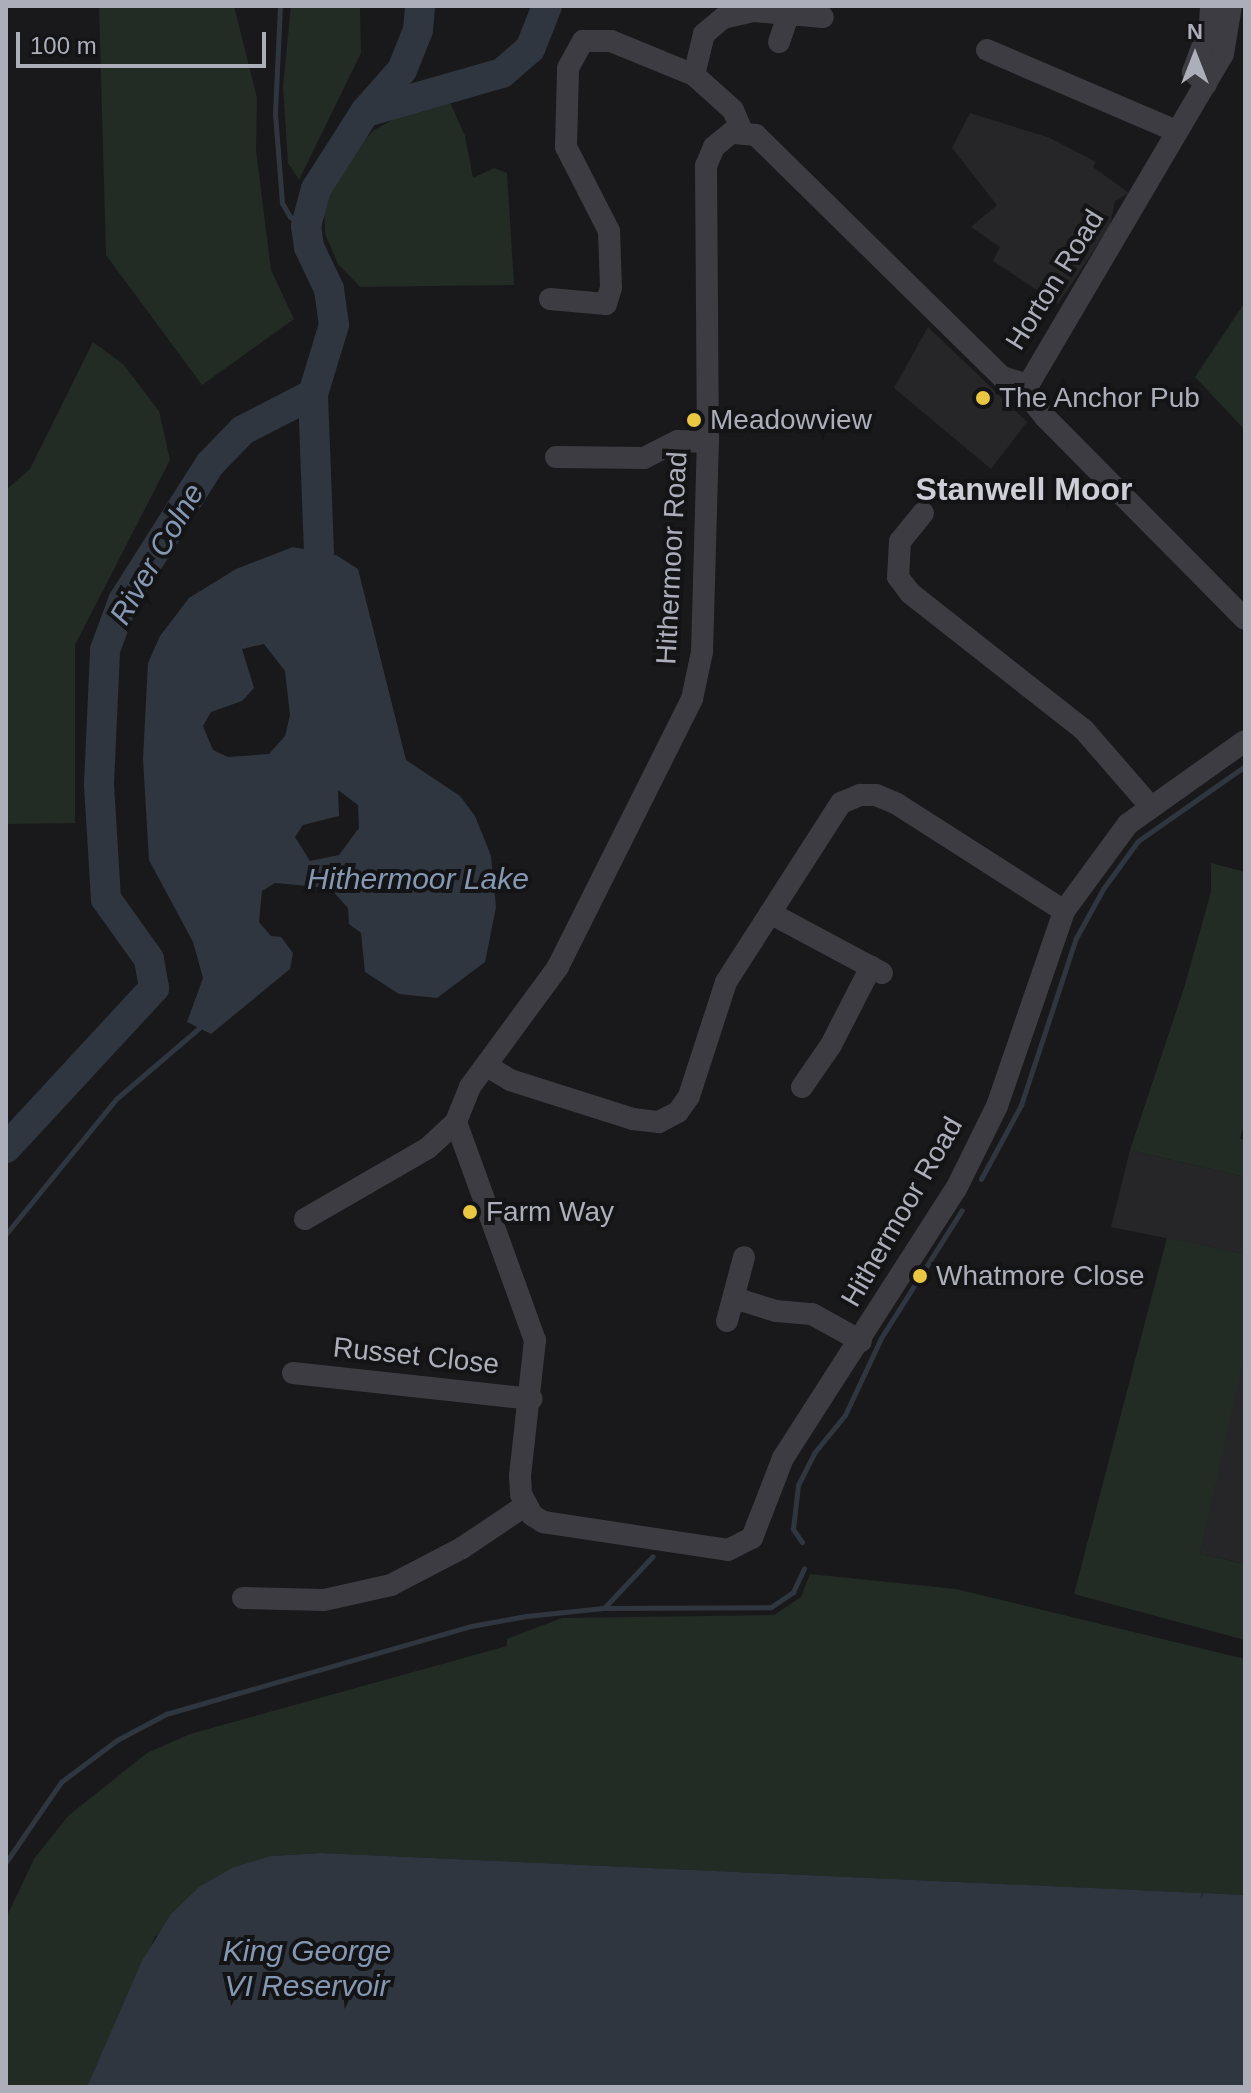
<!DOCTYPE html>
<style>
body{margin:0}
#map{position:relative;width:1251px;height:2093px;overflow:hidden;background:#19191b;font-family:Helvetica,sans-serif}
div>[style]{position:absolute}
.built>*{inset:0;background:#262528}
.green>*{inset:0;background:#232b25}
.water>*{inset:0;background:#2f363f}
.stream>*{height:5px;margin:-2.5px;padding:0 2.5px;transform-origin:2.5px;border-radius:2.5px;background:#2f363f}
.river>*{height:30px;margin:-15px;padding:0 15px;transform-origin:15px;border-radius:15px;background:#2f363f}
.minor>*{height:22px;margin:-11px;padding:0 11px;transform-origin:11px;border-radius:11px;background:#3c3c42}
.dots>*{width:22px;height:22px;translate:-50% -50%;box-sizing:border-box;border:4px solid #141416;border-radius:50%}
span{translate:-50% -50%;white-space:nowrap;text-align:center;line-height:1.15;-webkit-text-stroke:8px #141416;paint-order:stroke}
.street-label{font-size:28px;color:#acafba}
.poi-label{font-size:28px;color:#acafba}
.left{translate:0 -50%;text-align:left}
.water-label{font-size:30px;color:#8598b3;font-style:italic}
.quarter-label{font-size:32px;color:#cdced6;font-weight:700}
.frame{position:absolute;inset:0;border:8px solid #acafba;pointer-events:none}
.north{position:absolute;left:1155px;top:16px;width:80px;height:80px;-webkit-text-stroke:6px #141416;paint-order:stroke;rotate:0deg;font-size:22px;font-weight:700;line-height:32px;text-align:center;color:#acafba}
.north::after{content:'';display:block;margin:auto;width:28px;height:36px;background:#acafba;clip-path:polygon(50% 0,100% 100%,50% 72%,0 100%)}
.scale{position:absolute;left:16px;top:32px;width:250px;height:36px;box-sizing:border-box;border:4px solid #acafba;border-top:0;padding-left:10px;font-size:24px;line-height:28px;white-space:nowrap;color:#acafba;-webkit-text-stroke:6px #141416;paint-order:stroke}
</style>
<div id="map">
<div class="built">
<i style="clip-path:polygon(970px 113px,1050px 138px,1096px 162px,1093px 167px,1129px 193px,1115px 201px,1110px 226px,1058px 304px,993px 261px,1000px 247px,971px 227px,997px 205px,952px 148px)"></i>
<i style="clip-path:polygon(928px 327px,1027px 422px,991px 469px,894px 388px)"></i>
<i style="clip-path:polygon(1130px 1150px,1245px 1177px,1245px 1254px,1111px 1227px)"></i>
<i style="clip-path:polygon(1242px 1352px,1245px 1353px,1245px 1564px,1200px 1554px)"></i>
</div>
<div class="green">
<i style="clip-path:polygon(99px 6px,234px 6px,257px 98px,256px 150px,271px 270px,294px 319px,202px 385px,106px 255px)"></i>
<i style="clip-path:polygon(291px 6px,360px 6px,361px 53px,299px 180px,288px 163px,283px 86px)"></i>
<i style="clip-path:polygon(445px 91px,465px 136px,473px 178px,494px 168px,507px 173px,514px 285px,360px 287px,338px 264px,325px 234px,324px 200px,343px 163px,374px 130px)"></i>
<i style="clip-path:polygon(1245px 302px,1245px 430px,1195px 377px)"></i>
<i style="clip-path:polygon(93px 342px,123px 364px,159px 411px,170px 460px,75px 645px,75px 823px,6px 824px,6px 490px,30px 469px)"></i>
<i style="clip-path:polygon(1211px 863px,1245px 872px,1245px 1122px,1240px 1138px,1245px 1141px,1245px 1177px,1130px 1150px,1184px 988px,1211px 892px)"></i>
<i style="clip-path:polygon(1167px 1238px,1245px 1254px,1245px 1353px,1200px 1554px,1245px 1564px,1245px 1640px,1074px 1594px)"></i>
<i style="clip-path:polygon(810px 1574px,956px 1589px,1245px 1659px,1245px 1895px,1204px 1893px,1201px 1898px,1200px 1893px,321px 1853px,271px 1856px,155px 1937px,87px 2087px,6px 2087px,6px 1918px,34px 1859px,68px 1816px,147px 1753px,190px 1734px,507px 1646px,507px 1639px,562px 1618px,774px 1615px,801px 1597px)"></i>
</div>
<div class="water">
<i style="clip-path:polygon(evenodd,293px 547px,336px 555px,358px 569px,406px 760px,460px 796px,475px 816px,491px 856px,496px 907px,485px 962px,437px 998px,399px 994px,365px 972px,361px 933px,349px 924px,348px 908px,330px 888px,275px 883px,262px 891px,259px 922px,271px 936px,281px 937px,293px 953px,290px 969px,211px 1034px,187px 1022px,203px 978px,193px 942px,149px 860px,143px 759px,148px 663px,160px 636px,189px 598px,236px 569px,293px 547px,264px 644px,285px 671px,290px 715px,285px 736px,269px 754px,228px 757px,213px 750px,203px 726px,211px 712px,242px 701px,254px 688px,242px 649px,264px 644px,293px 547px,338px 790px,358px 805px,359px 828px,339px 855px,310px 861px,295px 837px,303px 825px,339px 816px,338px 790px)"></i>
<i style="clip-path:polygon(321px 1853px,1201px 1893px,1201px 1898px,1204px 1893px,1245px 1895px,1245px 2087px,87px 2087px,142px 1961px,171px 1914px,199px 1887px,232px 1868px,271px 1856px)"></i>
</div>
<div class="stream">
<i style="left:280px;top:6px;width:108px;rotate:92.7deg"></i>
<i style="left:275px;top:114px;width:89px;rotate:85.5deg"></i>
<i style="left:282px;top:203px;width:16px;rotate:60deg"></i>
<i style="left:290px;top:217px;width:18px;rotate:29deg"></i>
<i style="left:981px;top:1179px;width:84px;rotate:-61.6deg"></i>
<i style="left:1021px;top:1105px;width:176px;rotate:-71.8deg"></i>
<i style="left:1076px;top:938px;width:56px;rotate:-61.1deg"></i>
<i style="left:1103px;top:889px;width:59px;rotate:-53.9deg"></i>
<i style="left:1138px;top:841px;width:131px;rotate:-35deg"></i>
<i style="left:6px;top:1234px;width:174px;rotate:-50.8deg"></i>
<i style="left:116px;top:1099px;width:109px;rotate:-40.5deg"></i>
<i style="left:802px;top:1542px;width:16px;rotate:-125deg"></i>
<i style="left:793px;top:1529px;width:44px;rotate:-83.5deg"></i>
<i style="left:798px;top:1485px;width:36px;rotate:-63deg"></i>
<i style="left:814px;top:1453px;width:49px;rotate:-50.8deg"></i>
<i style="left:845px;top:1415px;width:85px;rotate:-64.9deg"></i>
<i style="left:881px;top:1338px;width:151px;rotate:-57.7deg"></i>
<i style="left:604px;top:1608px;width:71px;rotate:-46.7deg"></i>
<i style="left:6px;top:1862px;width:97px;rotate:-55.5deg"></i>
<i style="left:61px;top:1782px;width:70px;rotate:-36.9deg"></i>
<i style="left:117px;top:1740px;width:55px;rotate:-28deg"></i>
<i style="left:166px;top:1714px;width:317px;rotate:-16.1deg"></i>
<i style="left:471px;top:1626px;width:56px;rotate:-10.3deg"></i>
<i style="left:526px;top:1616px;width:78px;rotate:-5.9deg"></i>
<i style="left:604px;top:1608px;width:167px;rotate:-0.3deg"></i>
<i style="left:771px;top:1607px;width:27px;rotate:-34deg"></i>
<i style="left:793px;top:1592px;width:26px;rotate:-65deg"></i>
</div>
<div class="river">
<i style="left:366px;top:112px;width:141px;rotate:-16deg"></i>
<i style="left:502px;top:73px;width:37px;rotate:-41deg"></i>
<i style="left:530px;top:49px;width:46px;rotate:-68.4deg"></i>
<i style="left:319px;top:552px;width:158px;rotate:-92.2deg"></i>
<i style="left:313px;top:394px;width:72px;rotate:-73.1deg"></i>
<i style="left:334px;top:325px;width:36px;rotate:-98deg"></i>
<i style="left:329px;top:289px;width:47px;rotate:-115.5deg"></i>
<i style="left:309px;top:247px;width:21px;rotate:-98deg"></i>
<i style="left:306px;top:226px;width:38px;rotate:-75deg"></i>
<i style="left:316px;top:189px;width:91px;rotate:-57.5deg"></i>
<i style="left:365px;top:112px;width:56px;rotate:-48.6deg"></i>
<i style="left:402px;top:70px;width:43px;rotate:-68.2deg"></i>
<i style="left:418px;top:30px;width:24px;rotate:-85deg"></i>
<i style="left:6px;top:1148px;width:218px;rotate:-47.2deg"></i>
<i style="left:154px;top:988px;width:29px;rotate:-100deg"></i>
<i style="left:149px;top:959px;width:74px;rotate:-125.6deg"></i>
<i style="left:106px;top:899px;width:115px;rotate:-93.5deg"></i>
<i style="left:99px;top:784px;width:134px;rotate:-87.4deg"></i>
<i style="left:105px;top:650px;width:52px;rotate:-69.8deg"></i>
<i style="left:123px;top:601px;width:162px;rotate:-57.6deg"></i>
<i style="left:210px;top:464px;width:47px;rotate:-45.9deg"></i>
<i style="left:243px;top:430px;width:79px;rotate:-27.2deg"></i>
</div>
<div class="minor">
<i style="left:1231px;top:6px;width:49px;rotate:99.5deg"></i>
<i style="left:1223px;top:54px;width:384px;rotate:120.5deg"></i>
<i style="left:1028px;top:385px;width:12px;rotate:85deg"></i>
<i style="left:1029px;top:397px;width:26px;rotate:51deg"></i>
<i style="left:1045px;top:417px;width:284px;rotate:45.3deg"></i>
<i style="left:779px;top:42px;width:28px;rotate:-71deg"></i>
<i style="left:987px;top:50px;width:206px;rotate:23.2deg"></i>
<i style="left:694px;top:75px;width:42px;rotate:-76.3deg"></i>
<i style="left:704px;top:34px;width:25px;rotate:-40deg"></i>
<i style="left:723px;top:18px;width:31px;rotate:-13deg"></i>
<i style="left:753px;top:11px;width:70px;rotate:4.9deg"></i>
<i style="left:1206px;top:84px;width:18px;rotate:-137deg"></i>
<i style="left:1193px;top:72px;width:50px;rotate:-70.1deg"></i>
<i style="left:1210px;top:25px;width:19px;rotate:-87deg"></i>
<i style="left:550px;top:299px;width:56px;rotate:5.1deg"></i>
<i style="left:606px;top:304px;width:17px;rotate:-73deg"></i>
<i style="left:611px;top:288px;width:57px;rotate:-92deg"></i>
<i style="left:609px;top:231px;width:94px;rotate:-117.1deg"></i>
<i style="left:566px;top:147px;width:79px;rotate:-88.5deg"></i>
<i style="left:568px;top:68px;width:31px;rotate:-61deg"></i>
<i style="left:583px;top:41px;width:28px"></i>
<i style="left:611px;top:41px;width:90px;rotate:22.3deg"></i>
<i style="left:694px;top:75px;width:52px;rotate:41.9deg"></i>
<i style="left:733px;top:110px;width:23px;rotate:67deg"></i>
<i style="left:1028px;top:385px;width:27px;rotate:-163deg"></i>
<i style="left:1002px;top:377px;width:345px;rotate:-135.5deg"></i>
<i style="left:756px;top:135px;width:25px;rotate:-175deg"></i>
<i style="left:731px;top:133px;width:22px;rotate:141deg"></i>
<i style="left:714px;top:147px;width:21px;rotate:113deg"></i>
<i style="left:706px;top:166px;width:272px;rotate:89.6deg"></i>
<i style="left:708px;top:438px;width:214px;rotate:91.6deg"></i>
<i style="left:702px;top:652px;width:48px;rotate:102deg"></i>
<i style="left:692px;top:699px;width:300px;rotate:116.6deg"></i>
<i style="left:558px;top:967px;width:149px;rotate:126.3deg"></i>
<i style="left:470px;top:1087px;width:38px;rotate:112deg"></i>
<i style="left:456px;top:1122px;width:232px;rotate:70.1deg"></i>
<i style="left:535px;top:1340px;width:136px;rotate:96.3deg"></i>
<i style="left:520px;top:1475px;width:19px;rotate:87deg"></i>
<i style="left:521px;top:1494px;width:24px;rotate:62deg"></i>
<i style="left:532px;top:1515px;width:13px;rotate:32deg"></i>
<i style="left:543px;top:1522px;width:187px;rotate:8.6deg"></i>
<i style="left:728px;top:1550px;width:27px;rotate:-27deg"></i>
<i style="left:752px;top:1538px;width:86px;rotate:-68.8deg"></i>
<i style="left:783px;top:1458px;width:320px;rotate:-57.3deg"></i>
<i style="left:956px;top:1189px;width:93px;rotate:-63.7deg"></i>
<i style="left:997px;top:1106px;width:206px;rotate:-71deg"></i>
<i style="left:1064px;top:911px;width:108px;rotate:-53.7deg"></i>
<i style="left:1128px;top:824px;width:143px;rotate:-35.4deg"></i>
<i style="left:556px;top:457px;width:88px;rotate:0.7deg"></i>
<i style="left:644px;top:458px;width:38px;rotate:-27deg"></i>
<i style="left:678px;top:441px;width:30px;rotate:2deg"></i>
<i style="left:923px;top:513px;width:36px;rotate:129deg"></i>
<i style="left:900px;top:541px;width:36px;rotate:93deg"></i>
<i style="left:898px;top:577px;width:20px;rotate:53deg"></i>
<i style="left:910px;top:593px;width:221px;rotate:38.2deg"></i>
<i style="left:1084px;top:730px;width:101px;rotate:49deg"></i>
<i style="left:770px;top:913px;width:127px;rotate:28.2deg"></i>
<i style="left:487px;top:1066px;width:27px;rotate:31deg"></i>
<i style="left:510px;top:1080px;width:129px;rotate:17.6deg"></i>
<i style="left:633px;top:1119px;width:26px;rotate:7deg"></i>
<i style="left:659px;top:1122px;width:21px;rotate:-28deg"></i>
<i style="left:678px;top:1112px;width:19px;rotate:-55deg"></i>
<i style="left:689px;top:1096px;width:120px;rotate:-72deg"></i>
<i style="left:726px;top:982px;width:213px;rotate:-57.3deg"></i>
<i style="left:841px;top:803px;width:21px;rotate:-23deg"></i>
<i style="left:860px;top:795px;width:16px"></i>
<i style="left:876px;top:795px;width:23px;rotate:23deg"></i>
<i style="left:897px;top:804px;width:198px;rotate:32.6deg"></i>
<i style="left:802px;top:1087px;width:51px;rotate:-55.4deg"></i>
<i style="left:831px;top:1045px;width:88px;rotate:-62.9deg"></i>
<i style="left:305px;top:1219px;width:142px;rotate:-30deg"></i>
<i style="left:428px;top:1148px;width:38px;rotate:-43deg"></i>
<i style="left:734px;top:1298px;width:44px;rotate:17.2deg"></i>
<i style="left:776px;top:1311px;width:36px;rotate:5deg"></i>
<i style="left:812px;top:1314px;width:56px;rotate:28.9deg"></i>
<i style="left:727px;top:1321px;width:66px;rotate:-75.1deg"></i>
<i style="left:293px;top:1373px;width:240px;rotate:6.2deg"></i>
<i style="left:243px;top:1598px;width:81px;rotate:1.4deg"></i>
<i style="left:324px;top:1600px;width:69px;rotate:-12.6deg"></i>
<i style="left:391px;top:1585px;width:80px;rotate:-27.5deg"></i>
<i style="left:462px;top:1548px;width:77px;rotate:-33.9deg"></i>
</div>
<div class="dots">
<i style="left:983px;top:398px;background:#eac742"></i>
<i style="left:694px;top:420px;background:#eac742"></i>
<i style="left:470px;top:1212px;background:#eac742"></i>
<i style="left:920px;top:1276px;background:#eac742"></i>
</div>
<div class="street-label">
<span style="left:1055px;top:280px;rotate:-58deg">Horton Road</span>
<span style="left:672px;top:558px;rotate:-87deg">Hithermoor Road</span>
<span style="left:902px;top:1212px;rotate:-60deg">Hithermoor Road</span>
<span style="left:416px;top:1356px;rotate:6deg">Russet Close</span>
</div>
<div class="poi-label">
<span class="left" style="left:999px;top:398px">The Anchor Pub</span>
<span class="left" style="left:710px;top:420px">Meadowview</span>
<span class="left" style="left:486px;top:1212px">Farm Way</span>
<span class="left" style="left:936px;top:1276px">Whatmore Close</span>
</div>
<div class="water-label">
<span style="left:157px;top:554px;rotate:-60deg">River Colne</span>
<span style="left:418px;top:879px">Hithermoor Lake</span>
<span style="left:307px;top:1968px">King George<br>VI Reservoir</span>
</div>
<div class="quarter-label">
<span style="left:1024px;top:489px">Stanwell Moor</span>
</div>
<div class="frame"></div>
<div class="north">N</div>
<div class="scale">100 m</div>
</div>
